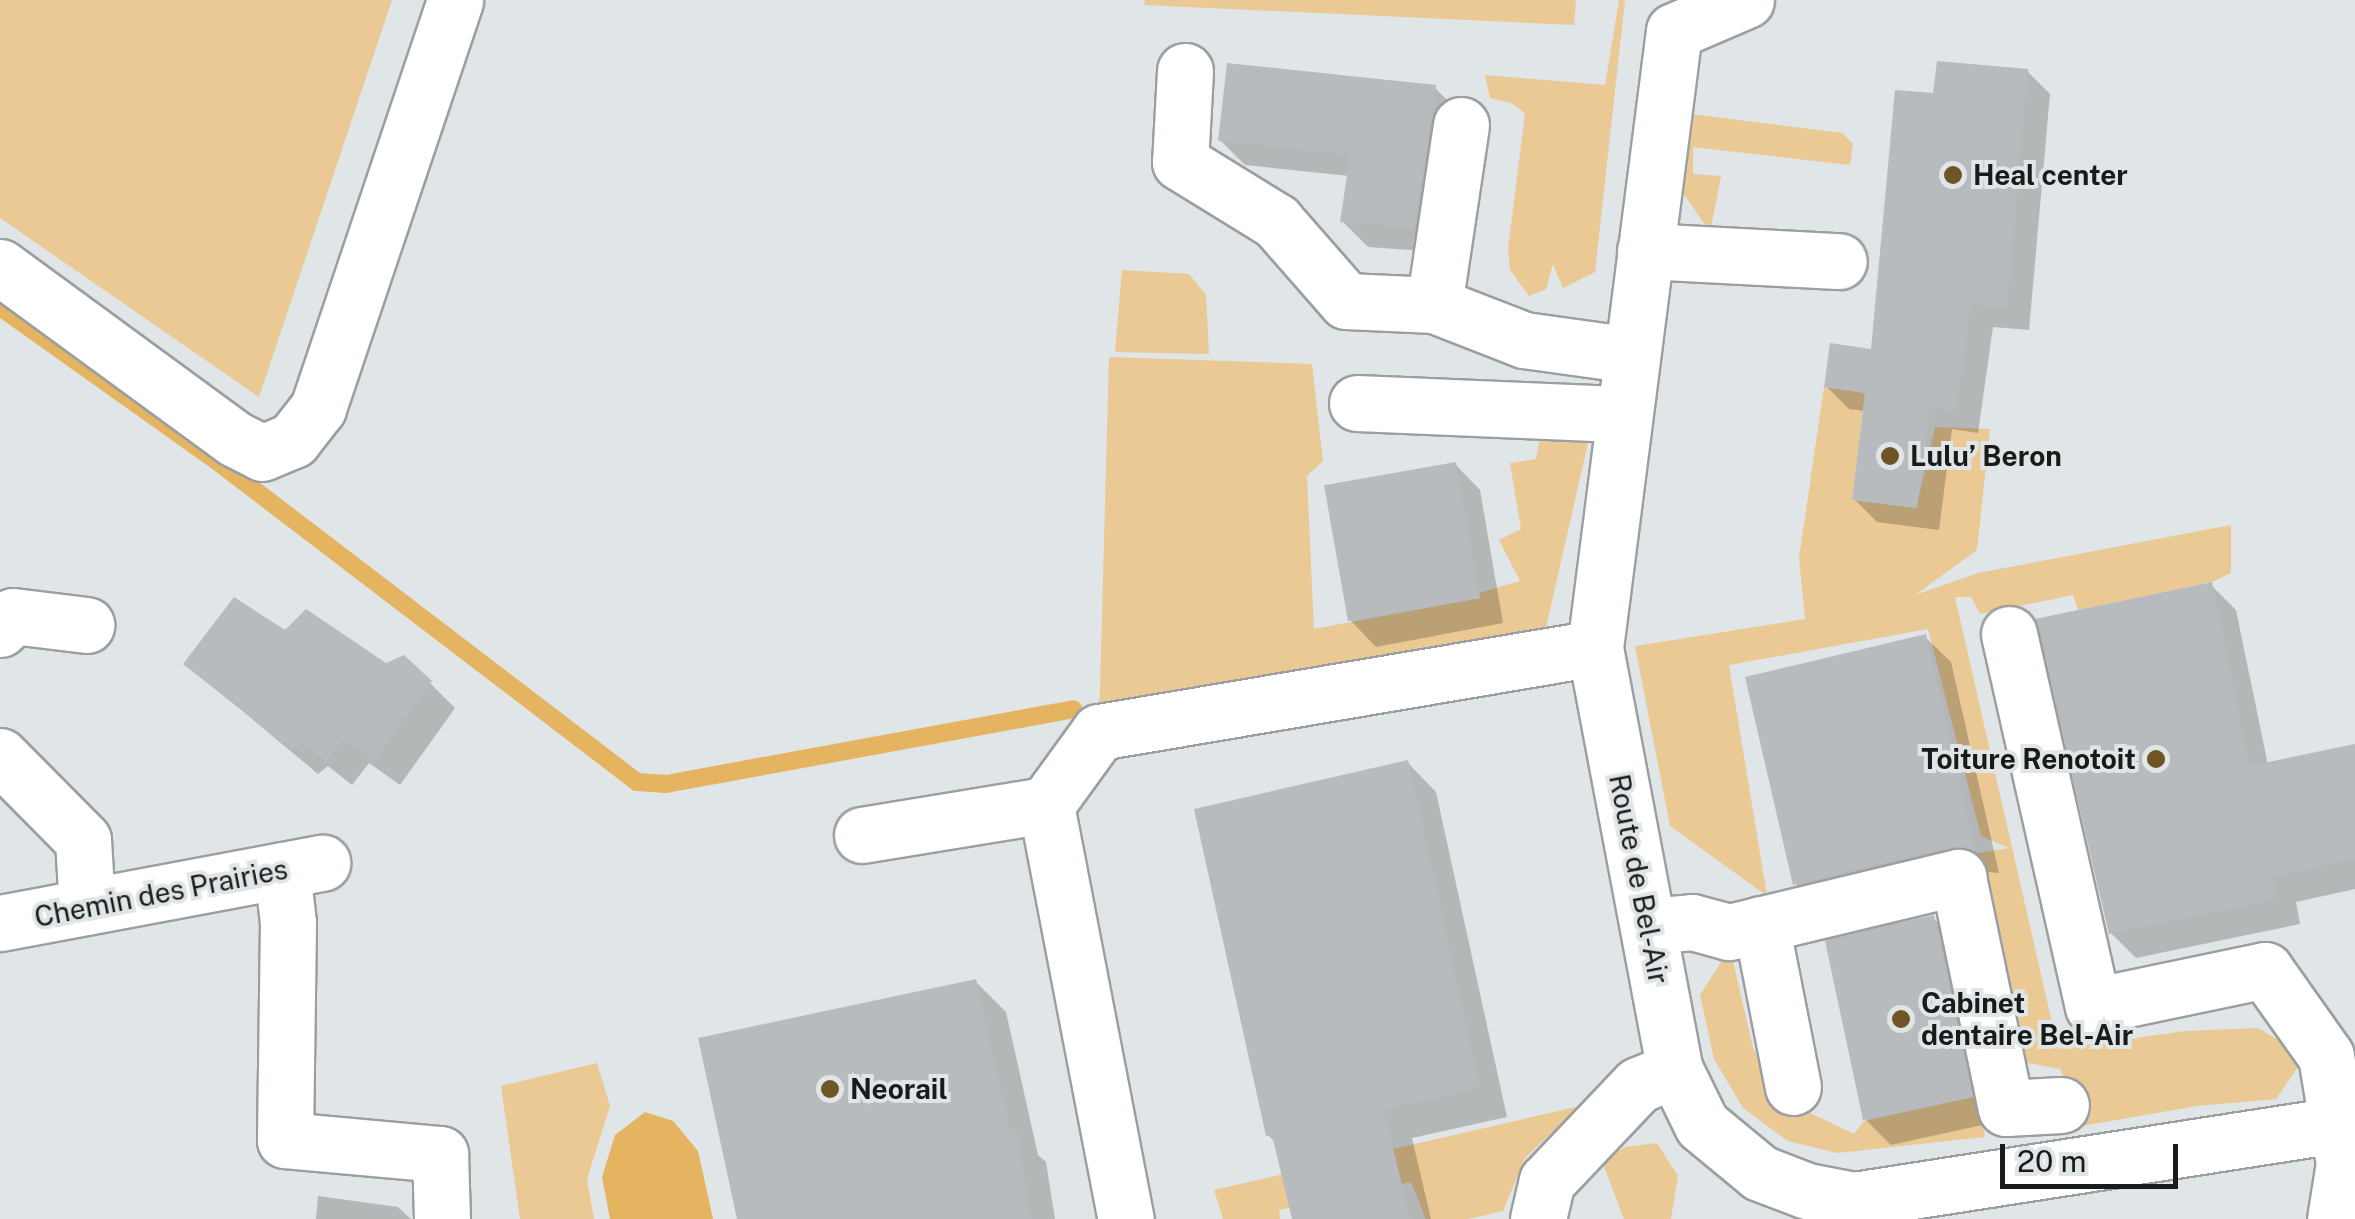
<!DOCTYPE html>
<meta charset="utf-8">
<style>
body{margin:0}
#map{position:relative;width:2355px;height:1219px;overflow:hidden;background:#e0e5e7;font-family:"Public Sans",sans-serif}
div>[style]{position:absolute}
.green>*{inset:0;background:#eac994}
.water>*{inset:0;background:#e4b460}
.shadow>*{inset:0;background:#0003}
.stream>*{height:18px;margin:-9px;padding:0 9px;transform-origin:9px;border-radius:9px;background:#e4b460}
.building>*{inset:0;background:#b7bbbd;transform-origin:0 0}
.roads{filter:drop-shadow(2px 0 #9b9fa1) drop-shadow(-2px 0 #9b9fa1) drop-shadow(0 2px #9b9fa1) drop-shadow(0 -2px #9b9fa1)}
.minor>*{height:55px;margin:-27.5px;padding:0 27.5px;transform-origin:27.5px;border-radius:27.5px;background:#fff}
.dots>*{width:28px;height:28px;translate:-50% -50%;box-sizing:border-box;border:5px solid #e0e5e7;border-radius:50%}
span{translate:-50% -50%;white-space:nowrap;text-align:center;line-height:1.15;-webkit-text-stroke:8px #e0e5e7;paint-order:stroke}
.poi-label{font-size:28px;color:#191b1b;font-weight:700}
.left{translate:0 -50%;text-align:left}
.right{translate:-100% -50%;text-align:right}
.street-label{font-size:28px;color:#191b1b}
.scale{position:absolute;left:2000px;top:1144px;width:178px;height:45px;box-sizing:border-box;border:5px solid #191b1b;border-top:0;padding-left:12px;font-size:30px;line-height:35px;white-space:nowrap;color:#191b1b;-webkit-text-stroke:8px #e0e5e7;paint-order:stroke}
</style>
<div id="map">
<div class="green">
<i style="clip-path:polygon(0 0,392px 0,259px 397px,0 218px)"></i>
<i style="clip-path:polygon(1145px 0,1576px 0,1574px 25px,1144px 5px)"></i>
<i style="clip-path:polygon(1619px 0,1625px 0,1595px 272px,1563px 288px,1553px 264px,1546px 289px,1529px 296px,1510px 270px,1508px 249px,1525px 113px,1511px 103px,1490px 98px,1485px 75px,1605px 85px)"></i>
<i style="clip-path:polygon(1683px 113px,1842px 133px,1853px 144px,1850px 165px,1693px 147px,1693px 174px,1721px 176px,1710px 232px,1681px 190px)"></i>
<i style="clip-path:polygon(1122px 270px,1189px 274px,1206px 295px,1209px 354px,1115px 352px)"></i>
<i style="clip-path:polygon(1109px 357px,1312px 364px,1323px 461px,1307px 476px,1314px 629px,1480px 598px,1479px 593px,1520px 581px,1499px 540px,1521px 529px,1510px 463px,1536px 459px,1541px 433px,1554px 440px,1588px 443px,1545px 632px,1099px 725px)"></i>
<i style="clip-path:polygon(1824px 387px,1865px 393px,1852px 500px,1916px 508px,1935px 427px,1990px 429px,1977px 550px,1915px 595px,1978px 573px,2231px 525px,2231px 573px,2212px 582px,2078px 610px,2073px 595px,1980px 614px,1971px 597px,1955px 597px,2058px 1049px,2185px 1031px,2258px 1028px,2295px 1050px,2303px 1060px,2276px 1099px,2197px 1106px,2082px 1126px,2060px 1069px,2018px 1061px,1972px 854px,2009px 848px,1981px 836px,1928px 629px,1729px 665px,1767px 896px,1670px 826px,1635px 646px,1805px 619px,1799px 558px)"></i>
<i style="clip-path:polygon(1730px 948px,1753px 1048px,1783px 1100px,1854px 1134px,1864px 1121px,1978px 1096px,1985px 1137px,1837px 1153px,1788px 1141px,1743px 1108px,1714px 1059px,1700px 995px)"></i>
<i style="clip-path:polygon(597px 1063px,610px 1106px,587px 1179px,594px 1219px,520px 1219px,501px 1086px)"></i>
<i style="clip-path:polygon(1580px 1106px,1525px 1158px,1503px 1211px,1468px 1219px,1426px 1219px,1411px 1182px,1279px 1210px,1280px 1219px,1223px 1219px,1214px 1190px)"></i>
<i style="clip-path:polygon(1657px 1143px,1678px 1176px,1671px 1219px,1624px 1219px,1601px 1159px,1626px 1147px)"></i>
</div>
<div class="water">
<i style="clip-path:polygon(645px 1112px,673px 1121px,698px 1151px,713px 1219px,610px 1219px,602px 1177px,615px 1135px)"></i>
</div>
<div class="shadow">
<i style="clip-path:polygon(2027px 71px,2050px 94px,2029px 330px,1993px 327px,1978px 433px,1952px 429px,1939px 530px,1877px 522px,1854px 499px,1865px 411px,1849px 409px,1826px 386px,1873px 351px,1935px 96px)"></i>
<i style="clip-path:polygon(1435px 88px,1460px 113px,1438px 252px,1368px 247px,1343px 222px,1349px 176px,1245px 165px,1220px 140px)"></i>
<i style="clip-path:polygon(1455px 464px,1480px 490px,1503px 623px,1376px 647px,1351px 621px)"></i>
<i style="clip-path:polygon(2211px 585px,2236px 610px,2268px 765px,2355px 746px,2355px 889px,2296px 902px,2300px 924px,2136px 958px,2111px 933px)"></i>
<i style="clip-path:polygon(286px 633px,430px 683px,455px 708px,400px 785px,369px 763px,352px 785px,328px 766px,318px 774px,186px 664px)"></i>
<i style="clip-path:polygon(1925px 637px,1951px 662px,1999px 873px,1977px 871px,1820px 908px,1795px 883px)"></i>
<i style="clip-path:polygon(1408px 763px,1436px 792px,1507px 1117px,1412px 1138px,1431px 1219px,1294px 1219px,1277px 1144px,1268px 1135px)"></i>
<i style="clip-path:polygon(1933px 918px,1958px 943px,1996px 1122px,1891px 1145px,1866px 1120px)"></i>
<i style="clip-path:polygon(975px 981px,1006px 1012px,1038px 1155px,1046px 1162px,1055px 1219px,739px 1219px)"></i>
<i style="clip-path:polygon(318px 1196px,398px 1207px,411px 1219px,316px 1219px)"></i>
</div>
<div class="stream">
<i style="left:0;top:307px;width:267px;rotate:35.4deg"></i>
<i style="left:218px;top:462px;width:527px;rotate:37.37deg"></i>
<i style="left:637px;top:782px;width:29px;rotate:4deg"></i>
<i style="left:666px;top:784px;width:414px;rotate:-10.4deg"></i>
</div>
<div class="building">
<i style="clip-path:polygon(1937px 61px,2028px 69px,2007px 308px,1971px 305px,1956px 411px,1930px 408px,1917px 508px,1852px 500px,1865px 393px,1824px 387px,1830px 343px,1871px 349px,1895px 90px,1933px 93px)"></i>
<i style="clip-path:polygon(1227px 63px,1436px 85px,1414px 228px,1340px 222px,1350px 155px,1218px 141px)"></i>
<i style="left:1456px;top:462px;width:138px;height:134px;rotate:80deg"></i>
<i style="clip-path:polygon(2212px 582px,2249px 766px,2355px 744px,2355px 859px,2272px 877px,2277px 899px,2109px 934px,2035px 619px)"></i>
<i style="clip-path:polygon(234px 597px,285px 630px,306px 609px,386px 663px,404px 655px,432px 681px,374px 761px,343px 740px,326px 762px,301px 743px,292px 750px,183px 664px)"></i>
<i style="clip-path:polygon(1926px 634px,1975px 850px,1951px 847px,1793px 885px,1745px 677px)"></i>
<i style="clip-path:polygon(1408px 760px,1480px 1088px,1384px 1110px,1410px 1219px,1292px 1219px,1272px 1135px,1266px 1136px,1194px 809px)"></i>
<i style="left:1934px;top:915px;width:186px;height:112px;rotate:78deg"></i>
<i style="clip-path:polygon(976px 979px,1010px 1130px,1016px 1129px,1031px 1219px,737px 1219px,698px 1038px)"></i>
</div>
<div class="roads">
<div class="minor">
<i style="left:1746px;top:0;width:78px;rotate:156.7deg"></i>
<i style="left:1674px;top:31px;width:622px;rotate:97.3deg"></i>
<i style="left:1595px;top:648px;width:430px;rotate:79.3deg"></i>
<i style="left:1675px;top:1070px;width:61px;rotate:63.9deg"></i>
<i style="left:1702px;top:1125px;width:75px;rotate:39.6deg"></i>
<i style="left:1760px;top:1173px;width:50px;rotate:21deg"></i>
<i style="left:1807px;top:1191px;width:48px;rotate:10.8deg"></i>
<i style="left:1854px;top:1200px;width:507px;rotate:-8.85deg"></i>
<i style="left:1185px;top:71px;width:91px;rotate:93.1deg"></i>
<i style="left:1180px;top:162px;width:113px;rotate:31.6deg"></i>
<i style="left:1276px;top:221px;width:106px;rotate:48.8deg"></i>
<i style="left:1346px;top:301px;width:88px;rotate:2.6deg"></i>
<i style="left:1461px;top:125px;width:182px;rotate:98.5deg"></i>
<i style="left:1434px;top:305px;width:97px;rotate:21.3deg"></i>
<i style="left:1524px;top:340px;width:109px;rotate:7.9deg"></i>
<i style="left:1645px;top:251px;width:194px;rotate:3deg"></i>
<i style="left:0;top:267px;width:291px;rotate:36.2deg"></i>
<i style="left:235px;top:439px;width:30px;rotate:27deg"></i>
<i style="left:262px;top:453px;width:34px;rotate:-23deg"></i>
<i style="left:293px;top:440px;width:41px;rotate:-52deg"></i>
<i style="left:318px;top:408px;width:430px;rotate:-71.4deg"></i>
<i style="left:1357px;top:403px;width:267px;rotate:2.4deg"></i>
<i style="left:0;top:629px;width:18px;rotate:-45deg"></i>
<i style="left:13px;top:616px;width:74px;rotate:7deg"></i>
<i style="left:2009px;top:634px;width:381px;rotate:77.3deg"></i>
<i style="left:2093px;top:1006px;width:176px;rotate:-11.8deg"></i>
<i style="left:2265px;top:970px;width:105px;rotate:54.7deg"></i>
<i style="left:2326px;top:1056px;width:109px;rotate:80.5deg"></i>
<i style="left:2344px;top:1163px;width:57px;rotate:99.1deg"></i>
<i style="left:0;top:756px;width:118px;rotate:45.3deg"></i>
<i style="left:83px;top:840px;width:67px;rotate:86.6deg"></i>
<i style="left:1046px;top:805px;width:422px;rotate:79.1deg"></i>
<i style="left:862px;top:835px;width:186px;rotate:-9.3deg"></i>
<i style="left:1046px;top:805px;width:90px;rotate:-54deg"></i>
<i style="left:1099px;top:732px;width:503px;rotate:-9.61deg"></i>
<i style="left:282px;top:870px;width:53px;rotate:83.5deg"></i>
<i style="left:288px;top:923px;width:217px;rotate:90.8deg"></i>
<i style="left:285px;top:1140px;width:156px;rotate:5.2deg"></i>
<i style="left:440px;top:1154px;width:65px;rotate:88.2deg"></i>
<i style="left:0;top:923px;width:328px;rotate:-10.6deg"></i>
<i style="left:1761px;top:924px;width:166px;rotate:78.9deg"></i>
<i style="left:1649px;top:926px;width:43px;rotate:-5.3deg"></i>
<i style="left:1692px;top:922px;width:38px;rotate:15deg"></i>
<i style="left:1729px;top:932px;width:236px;rotate:-13.5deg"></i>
<i style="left:1958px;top:877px;width:236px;rotate:78.3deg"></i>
<i style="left:2006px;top:1108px;width:55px;rotate:-3.1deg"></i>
<i style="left:1538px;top:1219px;width:39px;rotate:-77deg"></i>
<i style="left:1547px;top:1181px;width:132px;rotate:-46.5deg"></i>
<i style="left:1638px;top:1085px;width:40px;rotate:-22deg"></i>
</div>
</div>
<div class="dots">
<i style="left:1953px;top:175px;background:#6f5526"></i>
<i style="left:1890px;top:456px;background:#6f5526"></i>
<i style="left:2156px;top:759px;background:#6f5526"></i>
<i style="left:1901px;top:1019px;background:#6f5526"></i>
<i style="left:830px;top:1089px;background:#6f5526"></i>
</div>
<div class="poi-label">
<span class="left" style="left:1973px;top:175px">Heal center</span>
<span class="left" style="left:1910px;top:456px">Lulu’ Beron</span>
<span class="right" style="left:2136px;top:759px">Toiture Renotoit</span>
<span class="left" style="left:1921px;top:1019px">Cabinet<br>dentaire Bel-Air</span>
<span class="left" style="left:850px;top:1089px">Neorail</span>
</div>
<div class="street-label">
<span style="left:1639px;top:879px;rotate:79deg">Route de Bel-Air</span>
<span style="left:161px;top:893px;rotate:-11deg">Chemin des Prairies</span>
</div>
<div class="scale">20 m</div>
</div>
